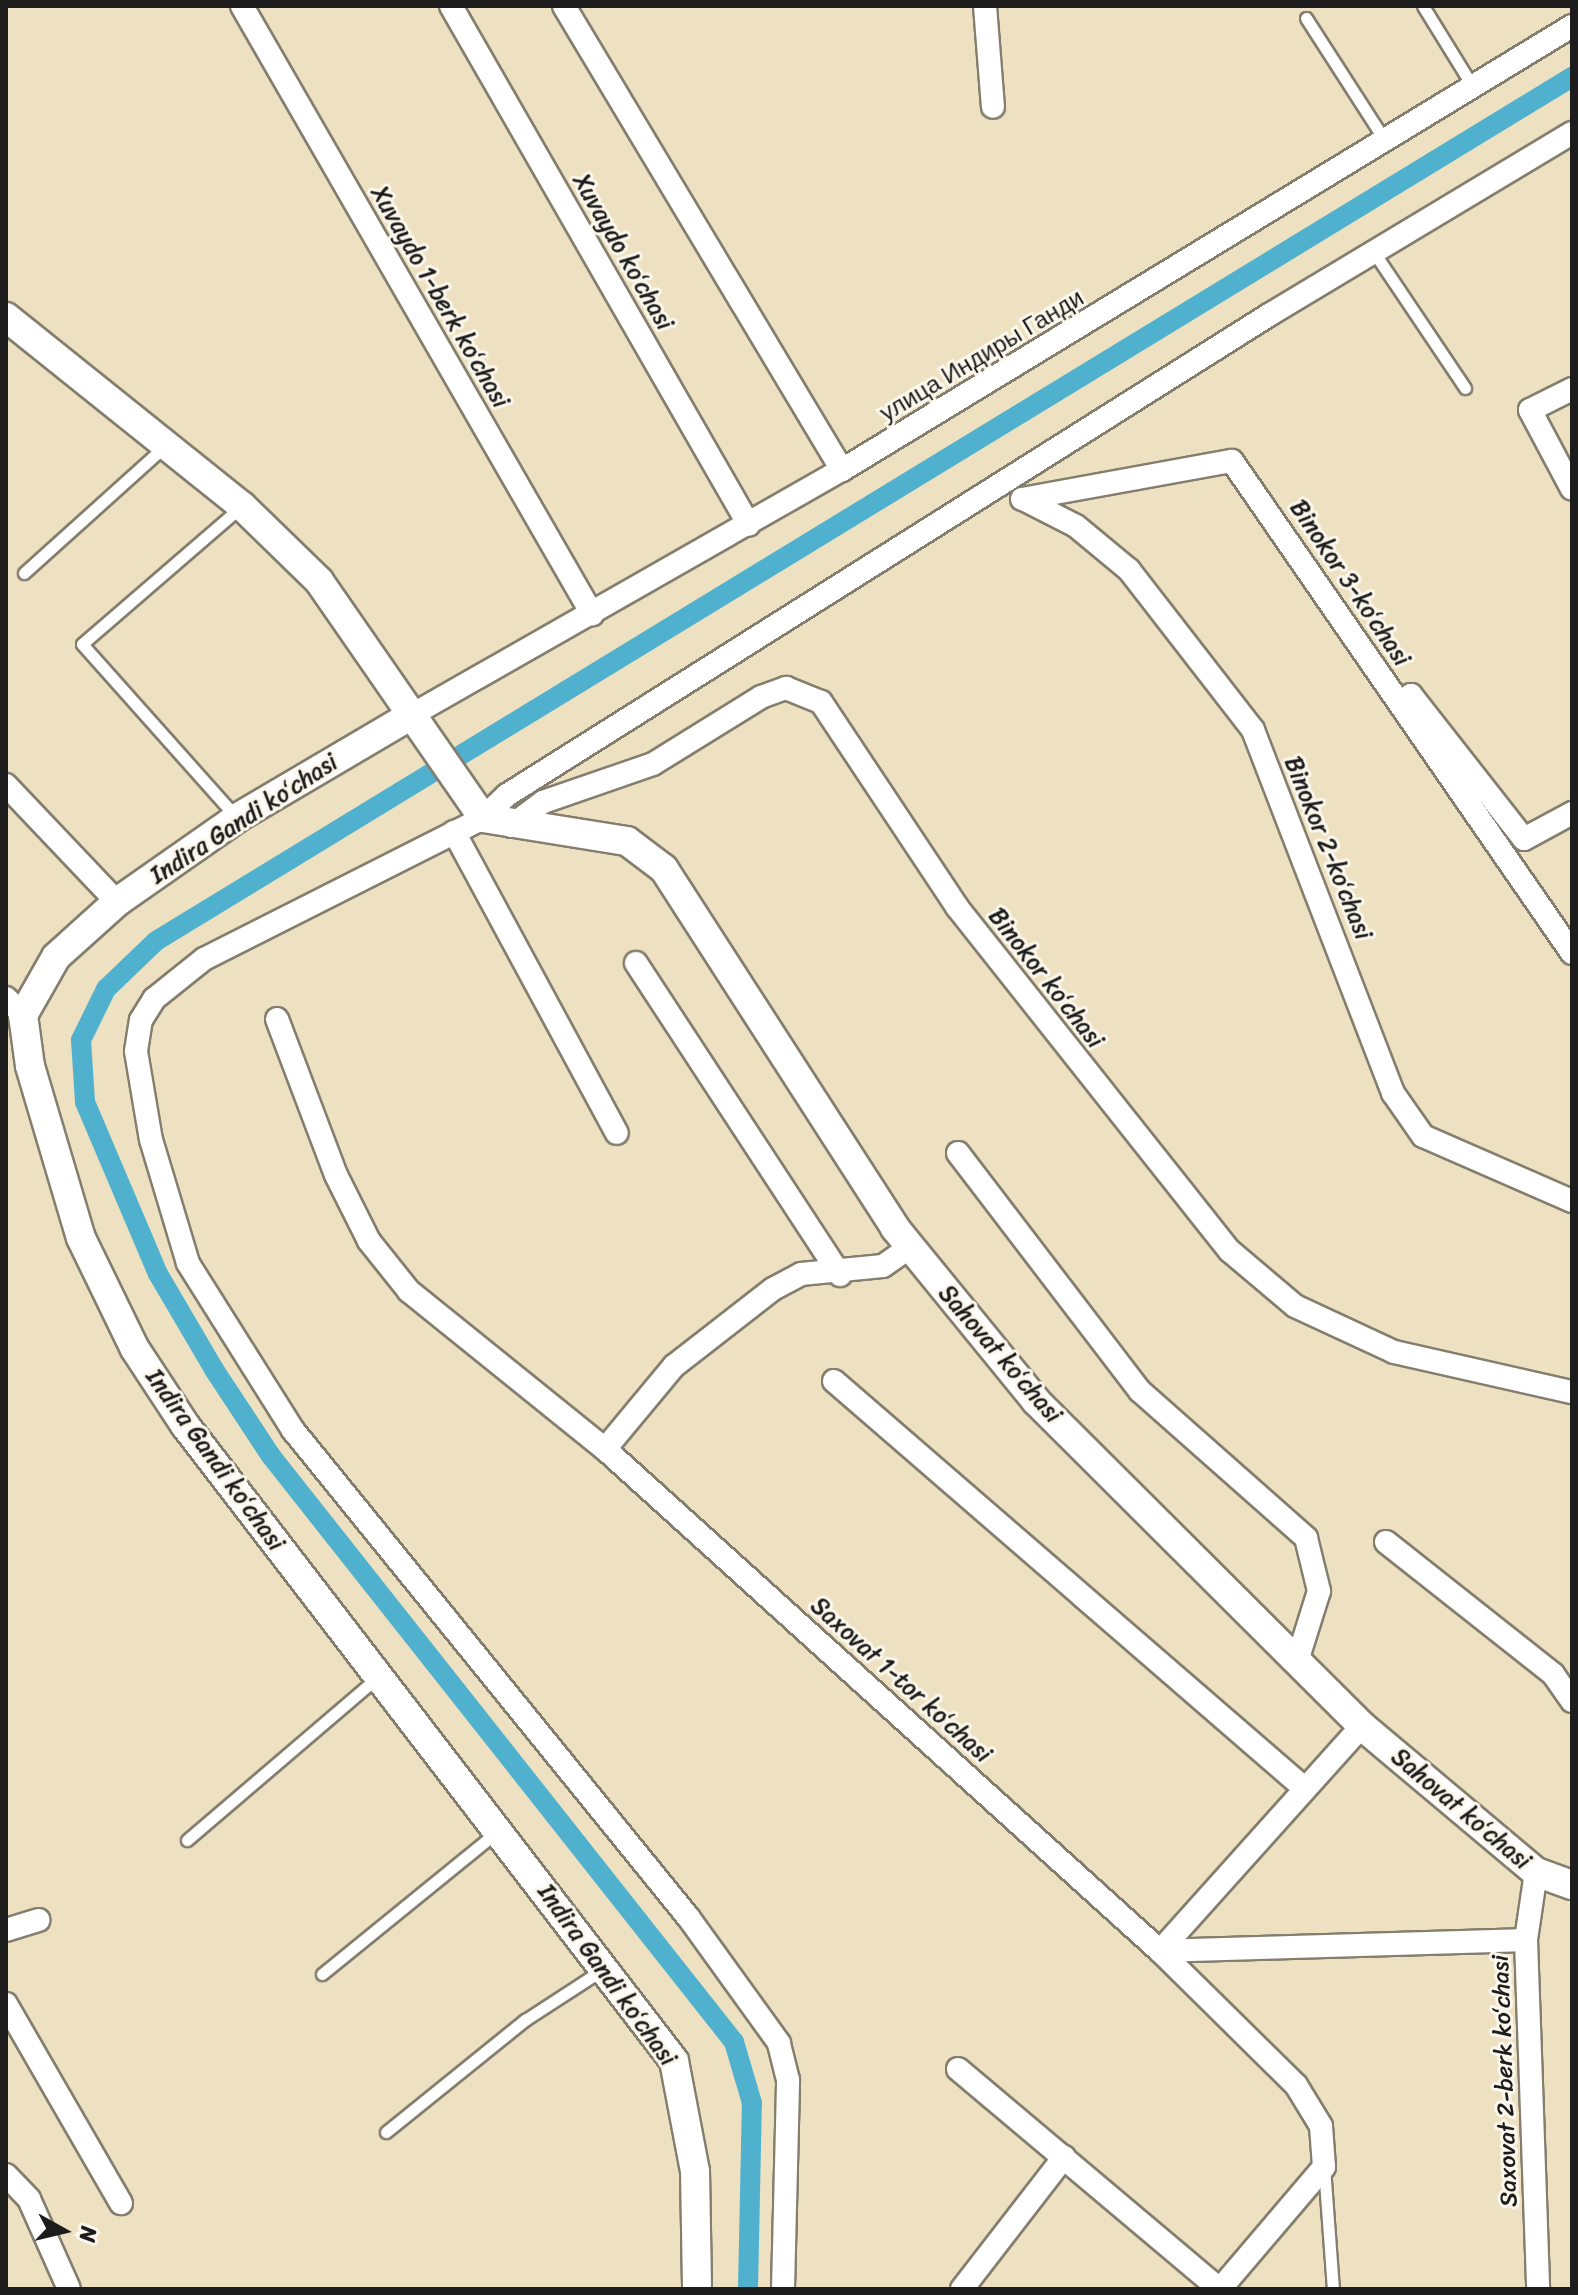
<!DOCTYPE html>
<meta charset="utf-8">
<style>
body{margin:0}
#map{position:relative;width:1578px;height:2295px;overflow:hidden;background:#ede1c1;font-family:Sriracha,sans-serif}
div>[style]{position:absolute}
.canal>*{height:20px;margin:-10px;padding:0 10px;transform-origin:10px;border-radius:10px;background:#50b1cf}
.roads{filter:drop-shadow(2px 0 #847e6e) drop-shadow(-2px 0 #847e6e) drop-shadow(0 2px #847e6e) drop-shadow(0 -2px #847e6e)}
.service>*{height:11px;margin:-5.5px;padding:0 5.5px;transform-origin:5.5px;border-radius:5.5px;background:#fff}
.minor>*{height:22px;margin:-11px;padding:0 11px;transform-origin:11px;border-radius:11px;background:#fff}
.tertiary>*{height:28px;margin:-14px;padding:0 14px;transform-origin:14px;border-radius:14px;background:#fff}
span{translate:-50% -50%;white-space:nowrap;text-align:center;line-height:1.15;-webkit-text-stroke:6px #fbf7ec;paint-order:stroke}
.street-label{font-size:24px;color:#1c1c1c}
.frame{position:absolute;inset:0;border:8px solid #1c1c1c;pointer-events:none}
.north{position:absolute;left:24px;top:2191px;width:80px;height:80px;-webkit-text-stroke:6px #fbf7ec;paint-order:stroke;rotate:98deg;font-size:22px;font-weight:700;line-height:32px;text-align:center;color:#1c1c1c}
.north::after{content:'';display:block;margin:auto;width:28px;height:36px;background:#1c1c1c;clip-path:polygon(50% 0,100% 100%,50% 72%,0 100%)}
</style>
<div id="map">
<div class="canal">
<i style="left:748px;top:2289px;width:186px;rotate:-88.8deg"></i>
<i style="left:752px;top:2103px;width:64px;rotate:-106.4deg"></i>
<i style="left:734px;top:2042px;width:747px;rotate:-128.31deg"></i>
<i style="left:271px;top:1456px;width:102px;rotate:-123.4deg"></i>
<i style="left:215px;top:1371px;width:113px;rotate:-120.4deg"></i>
<i style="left:158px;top:1274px;width:187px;rotate:-113deg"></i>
<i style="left:85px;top:1102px;width:62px;rotate:-93.7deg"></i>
<i style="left:81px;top:1040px;width:57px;rotate:-63.9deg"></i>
<i style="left:106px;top:989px;width:69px;rotate:-43.8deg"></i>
<i style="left:156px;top:941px;width:1659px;rotate:-31.39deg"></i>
</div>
<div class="roads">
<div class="service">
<i style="left:1423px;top:6px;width:95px;rotate:58.3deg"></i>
<i style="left:1306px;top:18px;width:148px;rotate:57.2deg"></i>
<i style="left:1373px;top:251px;width:165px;rotate:56.1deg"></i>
<i style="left:24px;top:573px;width:187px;rotate:-42deg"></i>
<i style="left:237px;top:818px;width:233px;rotate:-131.7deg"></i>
<i style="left:82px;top:644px;width:211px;rotate:-40.8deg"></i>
<i style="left:187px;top:1840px;width:251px;rotate:-40.5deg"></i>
<i style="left:322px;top:1974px;width:227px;rotate:-39.1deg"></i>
<i style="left:386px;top:2132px;width:179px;rotate:-38.9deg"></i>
<i style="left:525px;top:2020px;width:92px;rotate:-33deg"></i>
<i style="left:1324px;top:2167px;width:122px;rotate:85.8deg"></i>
</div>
<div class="minor">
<i style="left:242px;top:6px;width:702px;rotate:60.07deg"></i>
<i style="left:451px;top:6px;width:598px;rotate:60.14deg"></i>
<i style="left:564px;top:6px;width:541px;rotate:59.07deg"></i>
<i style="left:985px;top:6px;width:101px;rotate:85.5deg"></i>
<i style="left:1572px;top:389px;width:47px;rotate:153.4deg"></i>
<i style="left:1530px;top:410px;width:89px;rotate:62deg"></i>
<i style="left:1022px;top:499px;width:213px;rotate:-10.3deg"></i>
<i style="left:1232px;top:461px;width:598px;rotate:55.35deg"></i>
<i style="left:1023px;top:499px;width:59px;rotate:27deg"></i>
<i style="left:1076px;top:526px;width:69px;rotate:39.7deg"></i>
<i style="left:1129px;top:570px;width:202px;rotate:52.2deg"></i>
<i style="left:1253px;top:730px;width:389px;rotate:68.9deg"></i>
<i style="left:1393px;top:1093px;width:52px;rotate:55.1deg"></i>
<i style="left:1423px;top:1136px;width:163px;rotate:23.6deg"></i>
<i style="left:1402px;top:703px;width:12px;rotate:-42deg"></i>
<i style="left:1411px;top:695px;width:183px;rotate:51.9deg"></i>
<i style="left:1524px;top:839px;width:55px;rotate:-28.4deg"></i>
<i style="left:410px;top:716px;width:497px;rotate:-29.7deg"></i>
<i style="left:842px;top:470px;width:854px;rotate:-31.31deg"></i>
<i style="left:6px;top:785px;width:161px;rotate:46.5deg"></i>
<i style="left:511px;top:826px;width:40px;rotate:-37deg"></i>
<i style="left:543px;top:802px;width:116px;rotate:-19.1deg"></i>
<i style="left:653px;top:764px;width:127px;rotate:-31.8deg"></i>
<i style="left:761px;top:697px;width:27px;rotate:-20deg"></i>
<i style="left:786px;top:688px;width:38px;rotate:22deg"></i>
<i style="left:821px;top:702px;width:246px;rotate:56.4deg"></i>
<i style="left:957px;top:907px;width:439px;rotate:51.6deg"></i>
<i style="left:1230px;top:1251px;width:85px;rotate:40.2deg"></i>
<i style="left:1295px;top:1306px;width:109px;rotate:24.9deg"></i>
<i style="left:1394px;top:1352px;width:182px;rotate:12.7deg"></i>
<i style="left:454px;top:832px;width:342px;rotate:61.6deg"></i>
<i style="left:636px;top:963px;width:373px;rotate:56.8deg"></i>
<i style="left:6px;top:998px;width:24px;rotate:45deg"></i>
<i style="left:277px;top:1019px;width:167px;rotate:69.3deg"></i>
<i style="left:336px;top:1175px;width:74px;rotate:63.4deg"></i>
<i style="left:369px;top:1241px;width:64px;rotate:51.3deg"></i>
<i style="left:409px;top:1291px;width:252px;rotate:38.9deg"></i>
<i style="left:605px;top:1449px;width:748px;rotate:42.13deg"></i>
<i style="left:1160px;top:1951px;width:302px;rotate:-48.1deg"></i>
<i style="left:958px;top:1153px;width:300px;rotate:52.6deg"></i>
<i style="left:1140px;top:1391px;width:222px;rotate:41.5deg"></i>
<i style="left:1306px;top:1538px;width:55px;rotate:76.2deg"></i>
<i style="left:1319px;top:1591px;width:70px;rotate:107.4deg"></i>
<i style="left:834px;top:1381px;width:622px;rotate:40.89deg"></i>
<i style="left:605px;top:1449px;width:108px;rotate:-50.3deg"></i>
<i style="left:674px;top:1366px;width:125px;rotate:-37.9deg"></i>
<i style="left:773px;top:1289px;width:32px;rotate:-28deg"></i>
<i style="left:801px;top:1274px;width:82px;rotate:-5.6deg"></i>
<i style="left:883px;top:1266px;width:33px;rotate:-35deg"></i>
<i style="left:1386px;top:1542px;width:213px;rotate:38.3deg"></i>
<i style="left:1553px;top:1674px;width:33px;rotate:55deg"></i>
<i style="left:1536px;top:1872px;width:69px;rotate:98.4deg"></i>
<i style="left:1526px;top:1940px;width:349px;rotate:88deg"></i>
<i style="left:6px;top:1930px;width:34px;rotate:-17deg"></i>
<i style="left:1160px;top:1951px;width:191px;rotate:44.6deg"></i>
<i style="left:1296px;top:2085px;width:48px;rotate:58.6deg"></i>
<i style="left:1321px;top:2126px;width:41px;rotate:85.8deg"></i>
<i style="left:1324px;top:2167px;width:160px;rotate:130.4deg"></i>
<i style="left:1160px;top:1951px;width:366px;rotate:-1.7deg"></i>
<i style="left:6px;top:2004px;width:230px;rotate:60deg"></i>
<i style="left:958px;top:2069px;width:341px;rotate:40.1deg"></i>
<i style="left:6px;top:2175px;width:33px;rotate:46deg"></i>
<i style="left:29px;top:2199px;width:98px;rotate:66deg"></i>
<i style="left:783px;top:2289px;width:209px;rotate:-88.6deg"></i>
<i style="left:788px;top:2080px;width:38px;rotate:-104deg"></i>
<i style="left:779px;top:2043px;width:155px;rotate:-125.8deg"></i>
<i style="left:688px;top:1917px;width:627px;rotate:-129.05deg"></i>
<i style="left:293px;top:1430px;width:197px;rotate:-122.2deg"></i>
<i style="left:188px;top:1263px;width:128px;rotate:-106.7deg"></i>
<i style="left:151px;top:1140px;width:90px;rotate:-99.6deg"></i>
<i style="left:136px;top:1051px;width:31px;rotate:-81deg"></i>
<i style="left:141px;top:1020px;width:25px;rotate:-58deg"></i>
<i style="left:154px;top:999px;width:64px;rotate:-38.7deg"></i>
<i style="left:204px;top:959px;width:313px;rotate:-26.8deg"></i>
<i style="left:483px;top:818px;width:33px;rotate:-44deg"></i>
<i style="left:507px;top:795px;width:901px;rotate:-32.21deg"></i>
<i style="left:1269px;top:315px;width:353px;rotate:-31deg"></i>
<i style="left:962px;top:2289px;width:167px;rotate:-52.3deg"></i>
</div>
<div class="tertiary">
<i style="left:6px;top:317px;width:302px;rotate:38.7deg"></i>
<i style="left:242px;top:506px;width:107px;rotate:44.2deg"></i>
<i style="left:319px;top:581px;width:288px;rotate:55.3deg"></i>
<i style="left:483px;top:818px;width:146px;rotate:9.1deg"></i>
<i style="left:627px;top:841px;width:46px;rotate:37.1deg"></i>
<i style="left:664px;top:869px;width:427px;rotate:57.2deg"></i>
<i style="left:895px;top:1228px;width:223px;rotate:50.8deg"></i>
<i style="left:1036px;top:1401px;width:460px;rotate:44.9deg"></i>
<i style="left:1362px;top:1726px;width:227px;rotate:40deg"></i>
<i style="left:1536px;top:1872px;width:38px;rotate:20deg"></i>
<i style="left:410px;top:716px;width:201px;rotate:149.5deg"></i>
<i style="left:237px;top:818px;width:146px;rotate:145deg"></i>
<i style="left:117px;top:902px;width:82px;rotate:138deg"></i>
<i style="left:56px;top:957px;width:67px;rotate:119.6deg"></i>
<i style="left:23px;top:1015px;width:51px;rotate:82.2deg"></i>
<i style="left:30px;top:1066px;width:179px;rotate:73.5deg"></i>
<i style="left:81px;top:1238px;width:123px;rotate:64.1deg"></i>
<i style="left:135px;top:1349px;width:91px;rotate:56.7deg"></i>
<i style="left:185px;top:1425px;width:802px;rotate:52.44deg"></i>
<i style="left:674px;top:2061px;width:112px;rotate:79.2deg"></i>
<i style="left:695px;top:2171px;width:118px;rotate:89deg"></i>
</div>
</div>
<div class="street-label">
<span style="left:623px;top:252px;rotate:60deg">Xuvaydo koʻchasi</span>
<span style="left:440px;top:297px;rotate:60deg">Xuvaydo 1-berk koʻchasi</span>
<span style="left:982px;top:356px;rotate:-31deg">улица Индиры Ганди</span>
<span style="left:1350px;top:583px;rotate:56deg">Binokor 3-koʻchasi</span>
<span style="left:244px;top:819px;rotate:-33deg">Indira Gandi koʻchasi</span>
<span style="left:1328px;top:848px;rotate:68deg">Binokor 2-koʻchasi</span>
<span style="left:1046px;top:978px;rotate:52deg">Binokor koʻchasi</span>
<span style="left:1000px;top:1354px;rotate:49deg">Sahovat koʻchasi</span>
<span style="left:215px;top:1460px;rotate:54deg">Indira Gandi koʻchasi</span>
<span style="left:901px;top:1680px;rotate:42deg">Saxovat 1-tor koʻchasi</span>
<span style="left:1461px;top:1809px;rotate:40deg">Sahovat koʻchasi</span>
<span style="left:607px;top:1975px;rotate:54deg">Indira Gandi koʻchasi</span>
<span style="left:1505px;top:2081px;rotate:-92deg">Saxovat 2-berk koʻchasi</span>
</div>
<div class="frame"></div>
<div class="north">N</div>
</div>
